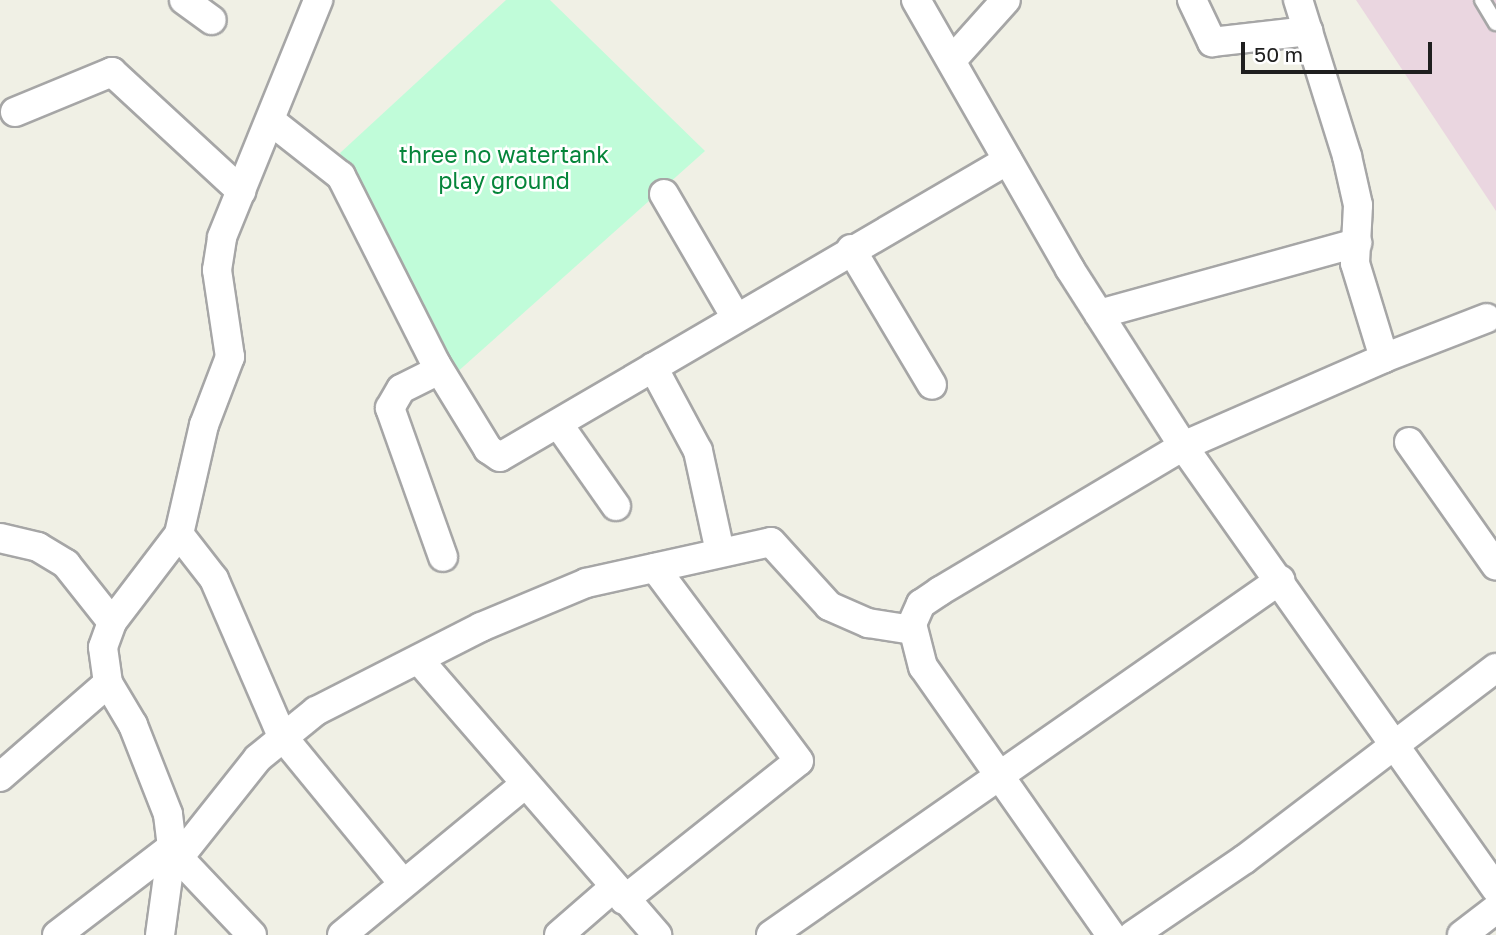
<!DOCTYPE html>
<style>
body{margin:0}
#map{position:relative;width:1496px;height:935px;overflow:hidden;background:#f0f0e5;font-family:"Golos Text",sans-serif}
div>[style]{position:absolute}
.industrial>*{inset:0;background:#ead6e0}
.park>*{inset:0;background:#c0fcd9}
.roads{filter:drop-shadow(2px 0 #a6a6a6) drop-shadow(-2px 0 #a6a6a6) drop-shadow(0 2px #a6a6a6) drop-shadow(0 -2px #a6a6a6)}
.service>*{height:14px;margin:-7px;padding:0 7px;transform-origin:7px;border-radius:7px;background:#fff}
.minor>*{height:28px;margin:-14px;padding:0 14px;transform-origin:14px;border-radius:14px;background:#fff}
span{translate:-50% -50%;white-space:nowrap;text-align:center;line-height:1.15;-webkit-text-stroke:5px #fff;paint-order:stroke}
.park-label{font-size:23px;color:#05853a}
.scale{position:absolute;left:1241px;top:42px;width:191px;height:32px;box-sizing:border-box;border:4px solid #1f1f1f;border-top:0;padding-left:9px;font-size:21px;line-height:24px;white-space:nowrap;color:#1f1f1f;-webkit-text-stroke:5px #fff;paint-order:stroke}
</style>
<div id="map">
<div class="industrial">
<i style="clip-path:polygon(1356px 0,1496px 0,1496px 211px)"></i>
</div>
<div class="park">
<i style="clip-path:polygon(506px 0,550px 0,705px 151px,455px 374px,340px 153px)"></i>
</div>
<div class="roads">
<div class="service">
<i style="left:1482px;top:0;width:27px;rotate:59deg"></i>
</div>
<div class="minor">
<i style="left:184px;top:0;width:34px;rotate:36deg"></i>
<i style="left:916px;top:0;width:310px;rotate:60.2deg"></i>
<i style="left:1070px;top:269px;width:210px;rotate:57.4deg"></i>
<i style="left:1183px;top:446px;width:542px;rotate:54.76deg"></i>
<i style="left:1192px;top:0;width:47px;rotate:64.5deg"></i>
<i style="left:1212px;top:42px;width:97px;rotate:-6.5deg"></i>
<i style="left:953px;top:59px;width:79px;rotate:-48.1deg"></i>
<i style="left:15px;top:112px;width:105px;rotate:-22.4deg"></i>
<i style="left:112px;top:72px;width:176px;rotate:42.7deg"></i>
<i style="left:271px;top:121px;width:89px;rotate:38.2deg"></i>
<i style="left:341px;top:176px;width:211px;rotate:63.2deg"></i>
<i style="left:436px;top:364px;width:100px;rotate:58.5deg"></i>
<i style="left:488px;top:449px;width:14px;rotate:34deg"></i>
<i style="left:500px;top:457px;width:588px;rotate:-30.31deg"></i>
<i style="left:664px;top:194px;width:141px;rotate:59.8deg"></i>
<i style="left:851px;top:249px;width:158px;rotate:59.2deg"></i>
<i style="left:1099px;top:314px;width:268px;rotate:-15.4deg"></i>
<i style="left:1384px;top:358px;width:110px;rotate:-21.2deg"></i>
<i style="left:653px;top:367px;width:95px;rotate:61.8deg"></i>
<i style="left:698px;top:451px;width:103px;rotate:77.7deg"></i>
<i style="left:439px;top:370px;width:42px;rotate:153.4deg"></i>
<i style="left:401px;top:389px;width:22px;rotate:120deg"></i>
<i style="left:390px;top:408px;width:158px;rotate:70.4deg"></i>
<i style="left:559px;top:425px;width:99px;rotate:54.9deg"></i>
<i style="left:1409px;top:442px;width:151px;rotate:54.9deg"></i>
<i style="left:179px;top:534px;width:57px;rotate:52.1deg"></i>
<i style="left:214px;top:579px;width:171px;rotate:66.6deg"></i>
<i style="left:282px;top:736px;width:189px;rotate:50.6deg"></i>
<i style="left:0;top:538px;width:39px;rotate:13deg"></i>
<i style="left:38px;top:547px;width:33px;rotate:31deg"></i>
<i style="left:66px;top:564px;width:74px;rotate:51.6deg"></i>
<i style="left:419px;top:660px;width:364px;rotate:49.1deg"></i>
<i style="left:0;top:777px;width:143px;rotate:-41deg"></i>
<i style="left:179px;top:858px;width:106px;rotate:46.5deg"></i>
<i style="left:169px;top:870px;width:143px;rotate:-51.5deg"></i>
<i style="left:258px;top:758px;width:75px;rotate:-39deg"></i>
<i style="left:316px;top:711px;width:185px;rotate:-27deg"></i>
<i style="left:481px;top:627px;width:114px;rotate:-22.7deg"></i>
<i style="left:586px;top:583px;width:189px;rotate:-12.5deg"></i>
<i style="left:771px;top:542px;width:86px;rotate:47.8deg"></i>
<i style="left:829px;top:606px;width:43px;rotate:23.6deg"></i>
<i style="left:868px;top:623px;width:45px;rotate:9deg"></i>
<i style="left:624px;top:900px;width:223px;rotate:-38.5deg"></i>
<i style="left:799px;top:761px;width:241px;rotate:-126.7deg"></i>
<i style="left:57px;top:935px;width:145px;rotate:-37.4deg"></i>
<i style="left:160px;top:935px;width:89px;rotate:-82.2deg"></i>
<i style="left:172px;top:847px;width:33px;rotate:-97deg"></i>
<i style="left:168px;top:814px;width:96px;rotate:-111.5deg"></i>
<i style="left:133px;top:725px;width:49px;rotate:-120.8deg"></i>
<i style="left:108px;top:683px;width:36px;rotate:-98deg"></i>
<i style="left:103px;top:647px;width:27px;rotate:-70deg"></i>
<i style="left:112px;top:622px;width:111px;rotate:-52.7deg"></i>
<i style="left:179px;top:534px;width:112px;rotate:-77.1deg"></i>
<i style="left:204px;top:425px;width:73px;rotate:-69.1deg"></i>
<i style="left:230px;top:357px;width:88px;rotate:-98.5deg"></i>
<i style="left:217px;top:270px;width:33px;rotate:-81deg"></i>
<i style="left:222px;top:237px;width:256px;rotate:-67.9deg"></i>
<i style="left:342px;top:935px;width:237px;rotate:-39.5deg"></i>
<i style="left:559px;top:935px;width:72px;rotate:-41deg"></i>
<i style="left:771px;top:935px;width:621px;rotate:-34.89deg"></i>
<i style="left:1111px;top:935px;width:327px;rotate:-125deg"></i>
<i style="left:923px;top:667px;width:44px;rotate:-104.3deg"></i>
<i style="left:912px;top:624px;width:22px;rotate:-66deg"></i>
<i style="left:921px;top:604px;width:23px;rotate:-34deg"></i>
<i style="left:940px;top:591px;width:283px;rotate:-30.8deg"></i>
<i style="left:1183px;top:446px;width:219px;rotate:-23.6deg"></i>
<i style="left:1384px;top:358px;width:99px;rotate:-107deg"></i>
<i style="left:1355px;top:263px;width:58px;rotate:-87deg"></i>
<i style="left:1358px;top:205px;width:50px;rotate:-102.7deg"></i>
<i style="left:1347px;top:156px;width:164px;rotate:-107.4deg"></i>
<i style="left:1133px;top:935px;width:135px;rotate:-34.2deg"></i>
<i style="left:1245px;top:859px;width:315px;rotate:-37.3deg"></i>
<i style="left:1462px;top:935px;width:43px;rotate:-37.4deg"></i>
</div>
</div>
<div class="park-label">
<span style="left:504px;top:167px">three no watertank<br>play ground</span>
</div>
<div class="scale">50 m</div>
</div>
